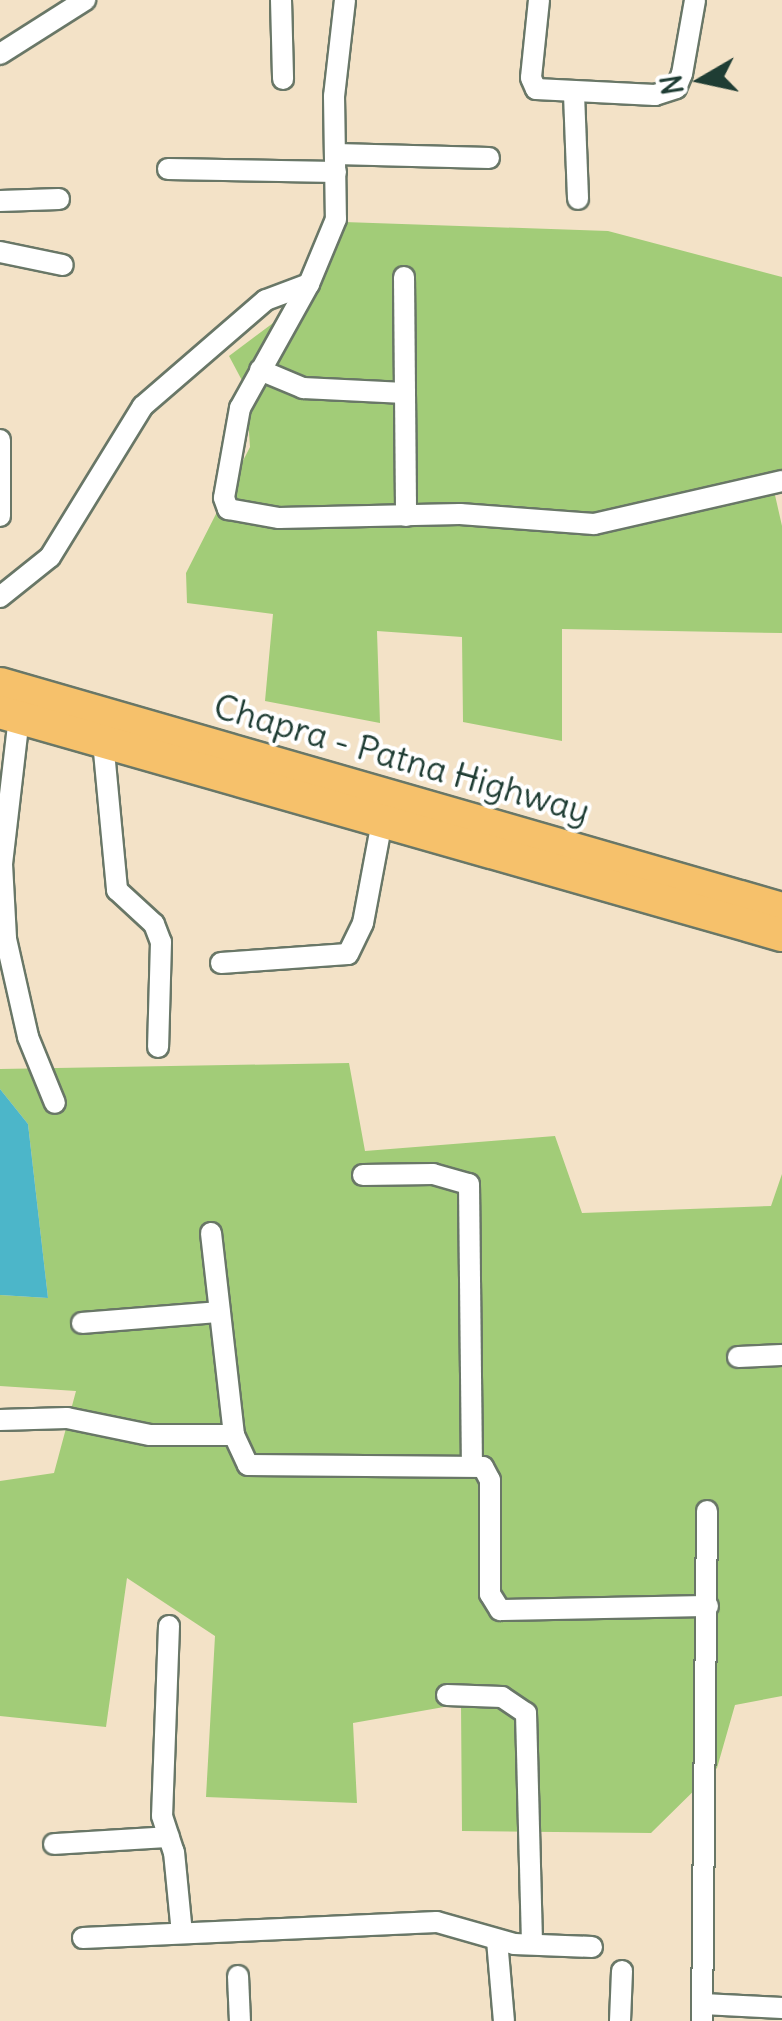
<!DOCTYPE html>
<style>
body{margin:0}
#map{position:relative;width:782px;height:2021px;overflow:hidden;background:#f3e2c7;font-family:Delius,sans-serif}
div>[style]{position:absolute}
.green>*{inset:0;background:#a2cc78}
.water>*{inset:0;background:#4cb6c9}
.roads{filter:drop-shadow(2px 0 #697767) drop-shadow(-2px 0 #697767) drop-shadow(0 2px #697767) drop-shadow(0 -2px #697767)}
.minor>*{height:20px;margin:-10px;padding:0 10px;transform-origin:10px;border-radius:10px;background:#fff}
.trunk>*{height:32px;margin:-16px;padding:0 16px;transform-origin:16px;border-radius:16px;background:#f6c16b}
span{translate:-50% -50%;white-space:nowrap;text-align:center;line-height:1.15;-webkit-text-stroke:8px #fff;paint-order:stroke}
.street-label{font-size:35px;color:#1f3d34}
.north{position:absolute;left:652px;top:30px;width:100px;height:100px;-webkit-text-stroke:8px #fff;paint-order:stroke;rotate:261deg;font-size:28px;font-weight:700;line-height:40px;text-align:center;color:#1f3d34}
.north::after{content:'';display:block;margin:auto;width:35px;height:45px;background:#1f3d34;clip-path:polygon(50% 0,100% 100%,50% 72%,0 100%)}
</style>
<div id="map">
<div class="green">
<i style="clip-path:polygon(344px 222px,608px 231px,782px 277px,782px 470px,770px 473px,782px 526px,782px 633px,562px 629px,562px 741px,463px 722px,462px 637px,377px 631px,380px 723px,265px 701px,273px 614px,187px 603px,186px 573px,250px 447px,246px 388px,229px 356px,320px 288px)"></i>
<i style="clip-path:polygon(349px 1063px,365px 1151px,555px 1136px,582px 1213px,771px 1206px,782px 1174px,782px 1696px,735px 1705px,717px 1768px,651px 1833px,462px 1831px,461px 1704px,353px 1723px,357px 1803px,206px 1797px,215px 1636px,127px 1578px,106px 1727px,0 1716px,0 1481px,54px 1473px,76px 1391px,0 1386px,0 1295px,48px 1298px,28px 1124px,0 1089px,0 1069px)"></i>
</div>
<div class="water">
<i style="clip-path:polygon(0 1089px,28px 1124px,48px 1298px,0 1295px)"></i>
</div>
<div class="roads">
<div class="minor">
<i style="left:281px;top:0;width:79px;rotate:88.5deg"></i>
<i style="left:345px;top:0;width:97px;rotate:96.5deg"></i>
<i style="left:334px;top:96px;width:123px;rotate:89.1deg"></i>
<i style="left:336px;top:219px;width:70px;rotate:112.6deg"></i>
<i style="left:309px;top:284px;width:142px;rotate:119.1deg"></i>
<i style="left:240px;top:408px;width:91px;rotate:100.1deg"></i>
<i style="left:224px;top:498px;width:12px;rotate:70deg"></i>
<i style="left:228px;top:509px;width:52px;rotate:10deg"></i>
<i style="left:279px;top:518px;width:181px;rotate:-1.3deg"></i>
<i style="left:460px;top:514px;width:134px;rotate:4.3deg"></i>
<i style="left:594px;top:524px;width:193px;rotate:-12.9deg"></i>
<i style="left:539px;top:0;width:78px;rotate:95.9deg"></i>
<i style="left:531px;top:78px;width:12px;rotate:66deg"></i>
<i style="left:536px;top:89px;width:119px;rotate:2.9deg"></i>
<i style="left:655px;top:95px;width:22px;rotate:-18deg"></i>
<i style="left:676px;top:88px;width:15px;rotate:-67deg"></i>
<i style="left:682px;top:74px;width:75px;rotate:-80deg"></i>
<i style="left:0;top:54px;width:101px;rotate:-32.4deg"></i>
<i style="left:574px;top:94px;width:105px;rotate:87.8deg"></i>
<i style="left:336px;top:154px;width:153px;rotate:1.5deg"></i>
<i style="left:168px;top:169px;width:168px;rotate:1deg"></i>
<i style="left:0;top:201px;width:59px;rotate:-1.9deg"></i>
<i style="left:0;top:252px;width:64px;rotate:11.7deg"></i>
<i style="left:404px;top:277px;width:239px;rotate:89.5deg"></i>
<i style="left:260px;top:370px;width:47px;rotate:22.7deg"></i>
<i style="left:303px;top:388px;width:102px;rotate:2.8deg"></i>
<i style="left:0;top:440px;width:76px;rotate:90deg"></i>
<i style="left:0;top:597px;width:64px;rotate:-38.7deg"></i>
<i style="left:50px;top:557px;width:177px;rotate:-58.4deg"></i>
<i style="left:143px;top:406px;width:162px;rotate:-40.8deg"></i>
<i style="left:266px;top:300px;width:46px;rotate:-20.4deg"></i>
<i style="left:19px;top:717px;width:148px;rotate:96.6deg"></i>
<i style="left:2px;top:864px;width:75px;rotate:86.9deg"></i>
<i style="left:6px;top:939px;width:100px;rotate:77.3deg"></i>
<i style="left:28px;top:1037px;width:71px;rotate:67.8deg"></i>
<i style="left:103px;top:741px;width:150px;rotate:84.6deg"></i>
<i style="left:117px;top:890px;width:50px;rotate:42.6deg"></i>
<i style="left:154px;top:924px;width:19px;rotate:69deg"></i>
<i style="left:161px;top:942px;width:105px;rotate:91.6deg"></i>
<i style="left:221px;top:963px;width:127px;rotate:-4.1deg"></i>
<i style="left:348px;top:954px;width:34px;rotate:-64deg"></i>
<i style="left:363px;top:923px;width:104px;rotate:-79.4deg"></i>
<i style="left:363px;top:1175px;width:70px;rotate:-0.8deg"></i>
<i style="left:433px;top:1174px;width:37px;rotate:16deg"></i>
<i style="left:469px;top:1184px;width:280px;rotate:89.4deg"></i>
<i style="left:211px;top:1233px;width:203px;rotate:83.5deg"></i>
<i style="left:234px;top:1435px;width:33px;rotate:65deg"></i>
<i style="left:248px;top:1465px;width:235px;rotate:0.5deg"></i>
<i style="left:483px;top:1467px;width:15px;rotate:62deg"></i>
<i style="left:490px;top:1480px;width:114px;rotate:90deg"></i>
<i style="left:490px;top:1594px;width:19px;rotate:58deg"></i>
<i style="left:500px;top:1610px;width:208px;rotate:-1.1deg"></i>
<i style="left:82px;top:1323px;width:138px;rotate:-4.6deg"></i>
<i style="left:738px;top:1357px;width:44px;rotate:-2.6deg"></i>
<i style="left:0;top:1420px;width:67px;rotate:-1.7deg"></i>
<i style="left:67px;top:1418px;width:85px;rotate:11.6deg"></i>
<i style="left:150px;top:1435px;width:84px"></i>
<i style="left:169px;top:1626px;width:190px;rotate:92.1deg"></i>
<i style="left:162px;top:1816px;width:38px;rotate:72deg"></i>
<i style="left:174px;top:1852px;width:81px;rotate:84.4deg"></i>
<i style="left:447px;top:1695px;width:55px;rotate:2.1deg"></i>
<i style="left:502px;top:1697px;width:29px;rotate:34deg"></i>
<i style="left:526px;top:1713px;width:231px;rotate:88.5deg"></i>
<i style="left:54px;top:1844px;width:115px;rotate:-3.5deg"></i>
<i style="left:83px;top:1938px;width:354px;rotate:-2.6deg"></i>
<i style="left:437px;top:1922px;width:80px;rotate:15.9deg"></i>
<i style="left:514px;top:1944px;width:78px;rotate:2.2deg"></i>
<i style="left:497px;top:1940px;width:81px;rotate:85.1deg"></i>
<i style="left:238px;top:1976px;width:45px;rotate:87.5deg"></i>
<i style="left:703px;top:2004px;width:79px;rotate:2.9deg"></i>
<i style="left:620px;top:2021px;width:50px;rotate:-87.7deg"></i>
<i style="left:702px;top:2021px;width:510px;rotate:-89.44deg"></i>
</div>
<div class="trunk">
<i style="left:0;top:684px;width:814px;rotate:16.05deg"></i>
<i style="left:0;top:712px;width:813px;rotate:15.92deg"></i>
</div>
</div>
<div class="street-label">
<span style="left:402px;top:758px;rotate:16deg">Chapra - Patna Highway</span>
</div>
<div class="north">N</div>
</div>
